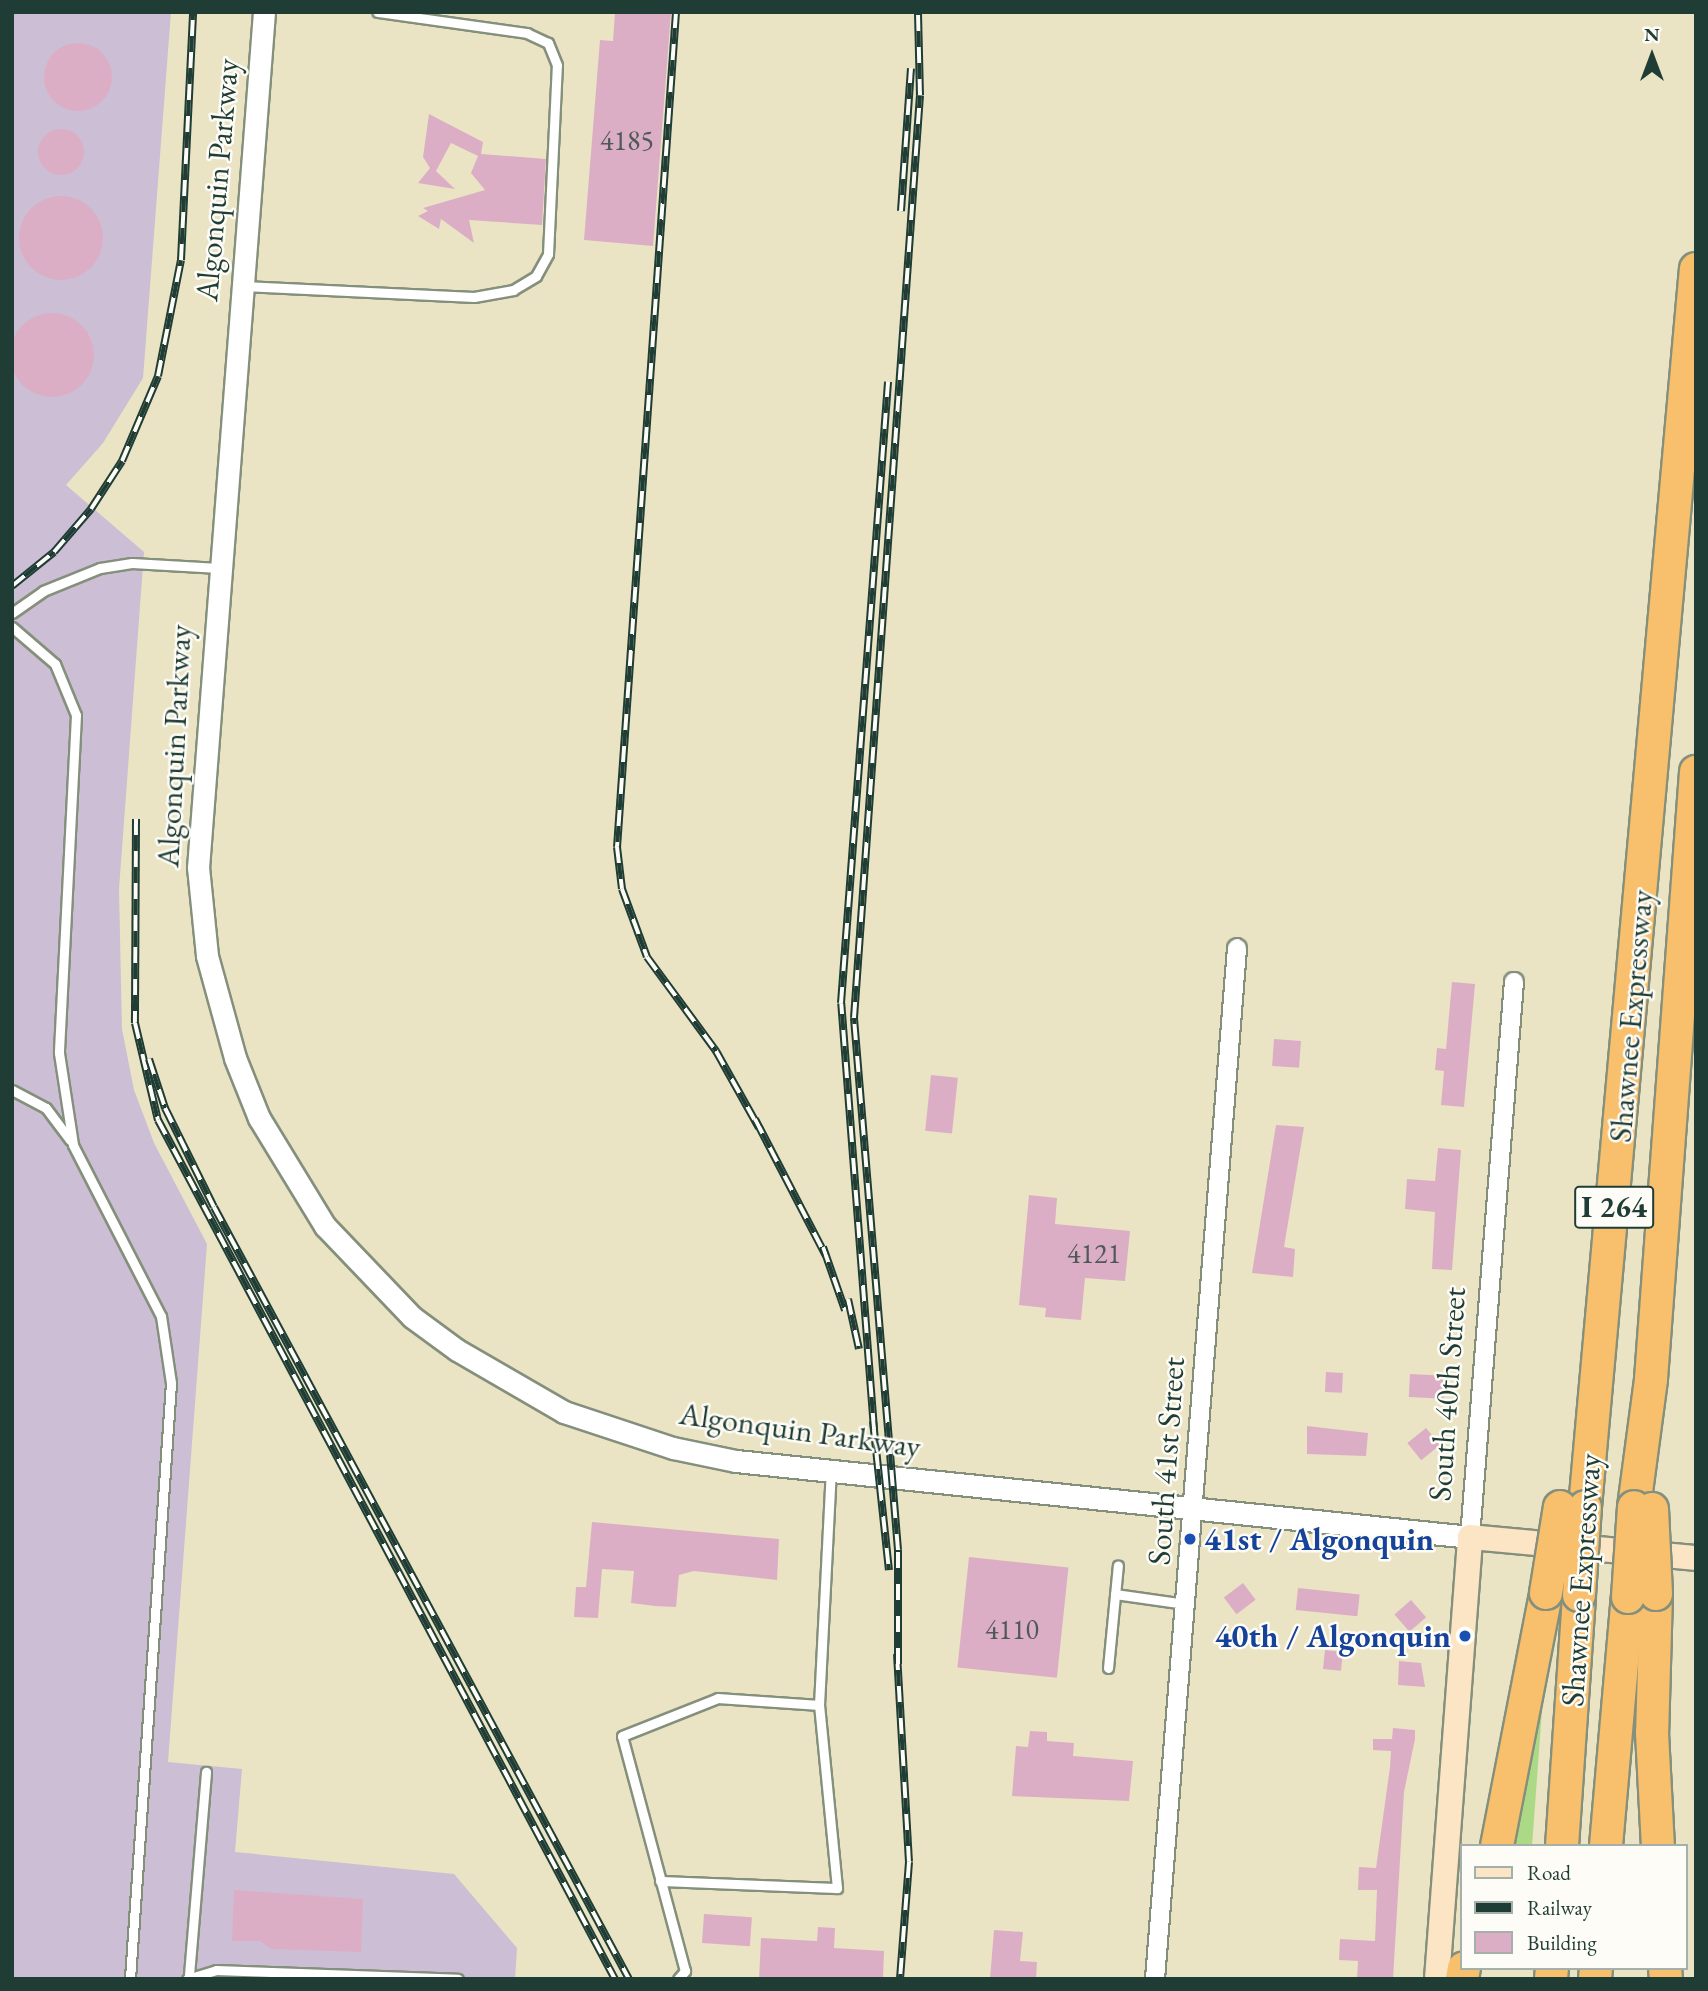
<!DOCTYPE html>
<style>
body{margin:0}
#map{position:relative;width:1708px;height:1991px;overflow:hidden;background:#eae4c4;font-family:"EB Garamond",serif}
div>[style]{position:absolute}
.industrial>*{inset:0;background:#ccbed4}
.green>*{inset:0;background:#abd986}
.building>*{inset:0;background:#dcaec5;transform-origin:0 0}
.round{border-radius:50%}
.roads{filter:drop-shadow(2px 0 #84907c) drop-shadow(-2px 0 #84907c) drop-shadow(0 2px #84907c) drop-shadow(0 -2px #84907c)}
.service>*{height:9px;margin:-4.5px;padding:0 4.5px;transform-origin:4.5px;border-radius:4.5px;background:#fff}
.minor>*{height:18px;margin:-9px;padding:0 9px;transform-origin:9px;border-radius:9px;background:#fff}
.tertiary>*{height:21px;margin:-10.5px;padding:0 10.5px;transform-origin:10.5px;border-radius:10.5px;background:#fff}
.secondary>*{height:24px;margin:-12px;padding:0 12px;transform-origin:12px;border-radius:12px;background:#fce5c4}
.motorway>*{height:32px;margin:-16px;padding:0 16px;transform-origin:16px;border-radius:16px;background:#f8bf6c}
.rail>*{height:8px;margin-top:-4px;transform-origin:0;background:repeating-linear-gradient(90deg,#fdfcf7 0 16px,#1f3d34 0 32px);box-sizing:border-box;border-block:2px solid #1f3d34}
.bridges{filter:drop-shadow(2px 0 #84907c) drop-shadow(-2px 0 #84907c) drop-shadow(0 2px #84907c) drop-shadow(0 -2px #84907c)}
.motorway-bridge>*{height:32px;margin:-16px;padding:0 16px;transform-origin:16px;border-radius:16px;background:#f8bf6c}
.dots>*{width:19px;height:19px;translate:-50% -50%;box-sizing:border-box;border:4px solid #fdfcf7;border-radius:50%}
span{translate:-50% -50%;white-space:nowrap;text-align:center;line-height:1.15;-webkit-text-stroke:5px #fdfcf7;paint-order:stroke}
.number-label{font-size:28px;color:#4e5958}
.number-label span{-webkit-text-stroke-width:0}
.shield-label span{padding:2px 5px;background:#fdfcf7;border:2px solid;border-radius:5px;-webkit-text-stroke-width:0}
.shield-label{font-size:30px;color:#1f3d34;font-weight:700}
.street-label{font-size:32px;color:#1f3d34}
.transit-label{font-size:32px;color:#164399;font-weight:700}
.left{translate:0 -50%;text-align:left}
.right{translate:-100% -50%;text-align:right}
.frame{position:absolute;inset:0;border:14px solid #1f3d34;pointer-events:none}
.legend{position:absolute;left:1460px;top:1844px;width:228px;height:126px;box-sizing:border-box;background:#fdfcf7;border:2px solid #a4b0a9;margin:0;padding:9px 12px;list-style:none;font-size:21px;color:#1f3d34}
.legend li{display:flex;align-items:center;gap:14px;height:35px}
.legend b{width:35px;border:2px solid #a4b0a9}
.north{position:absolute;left:1617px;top:21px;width:70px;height:70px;-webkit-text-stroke:5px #fdfcf7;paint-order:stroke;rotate:0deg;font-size:19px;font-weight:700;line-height:28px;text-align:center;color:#1f3d34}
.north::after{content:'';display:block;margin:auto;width:24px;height:32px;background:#1f3d34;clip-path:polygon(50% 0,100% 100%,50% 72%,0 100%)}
</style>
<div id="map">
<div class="industrial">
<i style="clip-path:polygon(12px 12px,171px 12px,143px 378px,103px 443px,66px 485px,144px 552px,119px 889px,122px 1029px,134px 1090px,154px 1143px,207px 1244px,168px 1762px,242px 1769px,235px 1852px,454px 1874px,517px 1948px,515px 1979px,12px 1979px)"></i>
</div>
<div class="green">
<i style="clip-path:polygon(1547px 1643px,1532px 1846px,1506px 1846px)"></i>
</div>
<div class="building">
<i style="clip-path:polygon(615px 12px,671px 12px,653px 246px,584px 240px,600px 40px,613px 41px)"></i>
<i class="round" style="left:44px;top:43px;width:68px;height:68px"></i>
<i style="clip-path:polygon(429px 114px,483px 142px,481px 154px,546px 159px,542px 225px,469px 220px,474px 243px,441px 219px,439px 229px,418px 216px,428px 211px,423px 208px,485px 190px,471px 173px,478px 156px,451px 143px,436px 171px,455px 189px,418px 183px,430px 168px,423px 157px)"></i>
<i class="round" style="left:38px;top:129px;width:46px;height:46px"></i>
<i class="round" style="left:19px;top:196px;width:84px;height:84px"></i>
<i class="round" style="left:10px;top:313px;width:84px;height:84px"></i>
<i style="clip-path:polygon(1452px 982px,1475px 984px,1464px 1107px,1441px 1105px,1444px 1071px,1435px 1070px,1437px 1048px,1446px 1049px)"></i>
<i style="left:1274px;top:1039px;width:27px;height:27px;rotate:4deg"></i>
<i style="left:931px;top:1075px;width:27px;height:56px;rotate:6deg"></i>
<i style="clip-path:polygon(1276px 1125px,1304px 1127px,1284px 1247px,1295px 1249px,1293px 1277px,1252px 1273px)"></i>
<i style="clip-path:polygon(1438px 1148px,1461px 1150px,1452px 1270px,1432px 1269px,1435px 1212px,1405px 1209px,1407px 1179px,1435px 1181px)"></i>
<i style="clip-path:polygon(1029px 1195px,1057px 1198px,1055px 1224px,1130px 1231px,1125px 1281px,1085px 1278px,1081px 1320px,1045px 1317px,1046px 1308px,1019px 1305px)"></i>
<i style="left:1326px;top:1372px;width:17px;height:20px;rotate:3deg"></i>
<i style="left:1410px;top:1374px;width:35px;height:23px;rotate:3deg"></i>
<i style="clip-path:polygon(1307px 1426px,1368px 1433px,1366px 1456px,1307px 1454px)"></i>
<i style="left:1426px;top:1428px;width:22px;height:24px;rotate:51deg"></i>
<i style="clip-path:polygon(592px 1522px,779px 1539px,777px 1580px,694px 1571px,679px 1575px,676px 1607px,655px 1606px,631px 1603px,634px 1571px,602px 1569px,598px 1618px,574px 1617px,576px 1587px,586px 1587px)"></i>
<i style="left:969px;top:1557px;width:100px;height:111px;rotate:6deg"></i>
<i style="left:1243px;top:1583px;width:21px;height:24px;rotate:53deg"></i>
<i style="left:1298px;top:1588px;width:62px;height:22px;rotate:6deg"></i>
<i style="left:1411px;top:1600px;width:23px;height:22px;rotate:49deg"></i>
<i style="left:1325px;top:1650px;width:18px;height:19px;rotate:6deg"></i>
<i style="clip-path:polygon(1399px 1661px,1421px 1663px,1425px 1687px,1398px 1685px)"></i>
<i style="clip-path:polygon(1393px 1728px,1415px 1730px,1415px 1739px,1404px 1792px,1393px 1979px,1357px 1979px,1358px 1961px,1339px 1960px,1340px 1939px,1375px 1941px,1377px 1890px,1358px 1890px,1359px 1867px,1376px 1868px,1390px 1767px,1391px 1751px,1373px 1750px,1373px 1739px,1392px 1739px)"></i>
<i style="clip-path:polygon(1030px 1731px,1047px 1732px,1047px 1741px,1074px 1743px,1073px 1756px,1133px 1761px,1129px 1801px,1012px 1796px,1016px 1746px,1028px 1747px)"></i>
<i style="clip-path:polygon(234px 1890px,363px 1899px,361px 1952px,271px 1949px,260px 1941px,232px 1941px)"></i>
<i style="left:704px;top:1914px;width:48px;height:29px;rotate:4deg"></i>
<i style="clip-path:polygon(818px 1927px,835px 1928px,834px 1948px,884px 1951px,883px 1979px,759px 1979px,761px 1938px,817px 1941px)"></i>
<i style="clip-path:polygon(994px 1930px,1023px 1932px,1020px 1961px,1037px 1962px,1036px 1979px,990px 1979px)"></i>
</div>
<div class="roads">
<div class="service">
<i style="left:243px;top:286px;width:231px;rotate:2.7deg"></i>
<i style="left:474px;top:297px;width:40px;rotate:-10deg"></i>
<i style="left:513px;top:290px;width:27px;rotate:-31deg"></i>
<i style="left:536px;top:276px;width:25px;rotate:-61deg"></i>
<i style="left:548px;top:254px;width:189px;rotate:-87.3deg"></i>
<i style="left:557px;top:65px;width:24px;rotate:-112deg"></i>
<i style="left:548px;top:43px;width:23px;rotate:-155deg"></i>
<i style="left:527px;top:33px;width:151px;rotate:-172deg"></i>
<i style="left:12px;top:613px;width:38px;rotate:-35deg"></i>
<i style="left:43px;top:591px;width:61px;rotate:-22deg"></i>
<i style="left:100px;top:568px;width:32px;rotate:-9deg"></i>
<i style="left:132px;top:563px;width:87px;rotate:3.3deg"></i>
<i style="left:12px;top:627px;width:57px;rotate:40.7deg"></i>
<i style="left:55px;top:664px;width:55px;rotate:67.6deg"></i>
<i style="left:76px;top:715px;width:338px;rotate:92.9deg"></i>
<i style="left:59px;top:1053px;width:93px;rotate:81.3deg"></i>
<i style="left:73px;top:1145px;width:192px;rotate:62.8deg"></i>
<i style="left:161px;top:1316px;width:68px;rotate:81.5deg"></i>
<i style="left:171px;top:1383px;width:597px;rotate:93.94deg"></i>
<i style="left:12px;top:1090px;width:38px;rotate:28deg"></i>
<i style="left:46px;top:1108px;width:40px;rotate:53deg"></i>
<i style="left:1115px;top:1594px;width:71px;rotate:8.1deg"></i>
<i style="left:1108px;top:1668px;width:103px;rotate:-84.5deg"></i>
<i style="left:660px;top:1881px;width:177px;rotate:2.3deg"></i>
<i style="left:837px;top:1888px;width:184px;rotate:-95.6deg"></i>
<i style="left:189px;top:1975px;width:204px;rotate:-85.2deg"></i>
<i style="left:187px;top:1979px;width:30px;rotate:-17deg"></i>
<i style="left:216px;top:1970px;width:242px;rotate:2.1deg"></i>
<i style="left:678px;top:1979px;width:11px;rotate:-49deg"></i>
<i style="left:685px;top:1971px;width:243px;rotate:-105deg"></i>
<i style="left:622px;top:1736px;width:103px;rotate:-21.6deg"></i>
<i style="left:718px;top:1698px;width:101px;rotate:4deg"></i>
<i style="left:819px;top:1705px;width:233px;rotate:-87.1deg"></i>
</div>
<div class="minor">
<i style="left:1470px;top:1537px;width:557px;rotate:-85.47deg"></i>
<i style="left:1155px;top:1979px;width:1034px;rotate:-85.45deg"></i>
</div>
<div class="tertiary">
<i style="left:264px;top:12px;width:858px;rotate:94.41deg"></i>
<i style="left:198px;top:867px;width:89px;rotate:84.2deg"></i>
<i style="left:207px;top:956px;width:106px;rotate:74.6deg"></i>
<i style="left:235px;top:1058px;width:65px;rotate:68.2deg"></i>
<i style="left:259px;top:1118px;width:127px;rotate:58.6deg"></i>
<i style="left:325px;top:1226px;width:126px;rotate:46.3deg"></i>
<i style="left:412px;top:1317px;width:56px;rotate:36.3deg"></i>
<i style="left:457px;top:1350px;width:124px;rotate:30.1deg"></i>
<i style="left:564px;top:1412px;width:115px;rotate:18.3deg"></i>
<i style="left:673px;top:1448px;width:64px;rotate:11.7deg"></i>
<i style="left:736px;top:1461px;width:738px;rotate:5.91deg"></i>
</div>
<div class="secondary">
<i style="left:1437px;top:1979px;width:443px;rotate:-85.7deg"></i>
<i style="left:1470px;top:1537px;width:227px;rotate:5.3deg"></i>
</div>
<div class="motorway">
<i style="left:1585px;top:1507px;width:1243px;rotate:-84.88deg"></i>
<i style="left:1634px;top:1507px;width:129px;rotate:-82.4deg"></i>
<i style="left:1651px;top:1379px;width:609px;rotate:-85.76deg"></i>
<i style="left:1656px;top:1594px;width:139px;rotate:91.6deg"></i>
<i style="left:1652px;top:1733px;width:113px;rotate:87deg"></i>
<i style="left:1497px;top:1846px;width:258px;rotate:-79deg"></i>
<i style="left:1562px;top:1846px;width:252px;rotate:-86.1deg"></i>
<i style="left:1606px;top:1846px;width:250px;rotate:-85deg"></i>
<i style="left:1665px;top:1968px;width:11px;rotate:85deg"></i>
<i style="left:1462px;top:1979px;width:11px;rotate:-80deg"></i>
<i style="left:1551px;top:1979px;width:11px;rotate:-85deg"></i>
<i style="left:1595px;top:1979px;width:11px;rotate:-85deg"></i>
</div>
</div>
<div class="rail">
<i style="left:676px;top:12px;width:837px;rotate:94.04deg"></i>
<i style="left:617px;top:847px;width:42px;rotate:83.2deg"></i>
<i style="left:622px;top:889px;width:72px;rotate:69.8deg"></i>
<i style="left:647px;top:957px;width:117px;rotate:53.7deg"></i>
<i style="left:716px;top:1051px;width:88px;rotate:60.8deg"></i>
<i style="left:901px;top:211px;width:143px;rotate:-86deg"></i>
<i style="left:12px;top:586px;width:54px;rotate:-39deg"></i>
<i style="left:54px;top:552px;width:57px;rotate:-49.3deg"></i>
<i style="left:91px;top:509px;width:57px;rotate:-57.1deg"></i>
<i style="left:122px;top:461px;width:92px;rotate:-67deg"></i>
<i style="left:158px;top:376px;width:118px;rotate:-78.8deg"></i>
<i style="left:181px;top:260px;width:248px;rotate:-87.2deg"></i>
<i style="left:136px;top:819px;width:204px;rotate:90.3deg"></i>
<i style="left:135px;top:1023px;width:100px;rotate:76.7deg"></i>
<i style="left:158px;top:1120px;width:973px;rotate:61.99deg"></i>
<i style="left:149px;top:1059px;width:52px;rotate:71.9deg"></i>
<i style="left:165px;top:1108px;width:110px;rotate:63.7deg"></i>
<i style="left:214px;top:1207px;width:876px;rotate:61.74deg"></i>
<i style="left:755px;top:1119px;width:154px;rotate:62.6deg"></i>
<i style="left:823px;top:1247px;width:67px;rotate:70.8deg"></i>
<i style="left:848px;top:1299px;width:51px;rotate:77.6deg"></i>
<i style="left:873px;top:1421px;width:150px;rotate:83.9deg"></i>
<i style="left:874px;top:1429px;width:427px;rotate:-94.4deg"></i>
<i style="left:841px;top:1003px;width:623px;rotate:-85.67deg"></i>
<i style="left:897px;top:1654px;width:208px;rotate:86.7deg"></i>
<i style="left:909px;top:1862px;width:117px;rotate:94.4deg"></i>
<i style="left:898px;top:1664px;width:114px;rotate:-90deg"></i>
<i style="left:898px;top:1550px;width:534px;rotate:-94.73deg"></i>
<i style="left:854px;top:1018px;width:925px;rotate:-85.91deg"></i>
<i style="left:920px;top:95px;width:83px;rotate:-91.4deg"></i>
</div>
<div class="bridges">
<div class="motorway-bridge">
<i style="left:1652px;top:1509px;width:85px;rotate:87.3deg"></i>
<i style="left:1546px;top:1593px;width:87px;rotate:-80.8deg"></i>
<i style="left:1579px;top:1595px;width:88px;rotate:-86.1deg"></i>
<i style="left:1628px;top:1597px;width:90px;rotate:-86.2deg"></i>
</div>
</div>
<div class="dots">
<i style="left:1190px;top:1539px;background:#1a4fb4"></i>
<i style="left:1465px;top:1636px;background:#1a4fb4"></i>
</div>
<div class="number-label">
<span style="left:627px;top:140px">4185</span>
<span style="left:1094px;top:1253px">4121</span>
<span style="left:1012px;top:1629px">4110</span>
</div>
<div class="shield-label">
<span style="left:1614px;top:1207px">I 264</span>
</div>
<div class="street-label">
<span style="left:217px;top:180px;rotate:-85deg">Algonquin Parkway</span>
<span style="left:174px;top:746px;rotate:-87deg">Algonquin Parkway</span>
<span style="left:1631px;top:1016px;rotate:-85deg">Shawnee Expressway</span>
<span style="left:1447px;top:1394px;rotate:-86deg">South 40th Street</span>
<span style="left:800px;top:1430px;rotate:8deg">Algonquin Parkway</span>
<span style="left:1166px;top:1461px;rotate:-86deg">South 41st Street</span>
<span style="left:1581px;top:1580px;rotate:-86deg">Shawnee Expressway</span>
</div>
<div class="transit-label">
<span class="left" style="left:1204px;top:1539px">41st / Algonquin</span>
<span class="right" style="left:1451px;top:1636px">40th / Algonquin</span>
</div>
<div class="frame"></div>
<ul class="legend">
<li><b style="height:9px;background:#fce5c4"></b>Road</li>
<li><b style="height:9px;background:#1f3d34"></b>Railway</li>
<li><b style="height:19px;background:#dcaec5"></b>Building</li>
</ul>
<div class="north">N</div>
</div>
